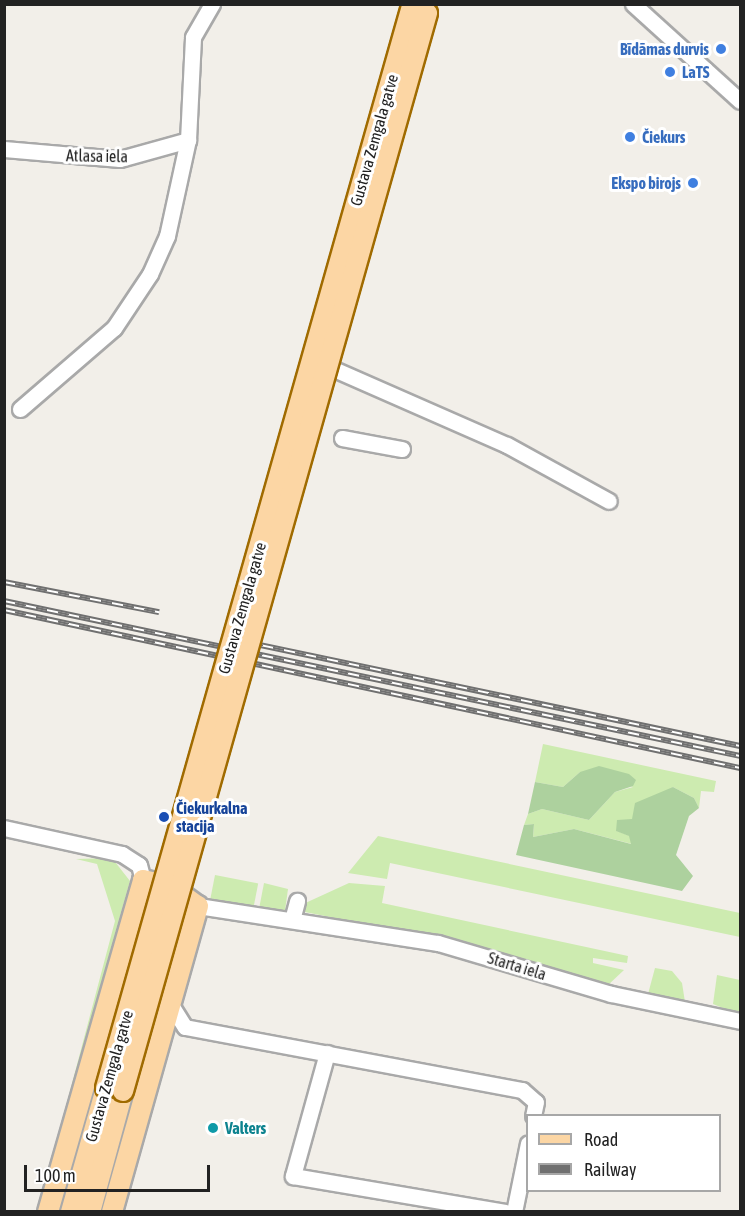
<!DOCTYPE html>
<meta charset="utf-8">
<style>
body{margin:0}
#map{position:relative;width:745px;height:1216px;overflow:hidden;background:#f2efe9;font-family:"Asap Condensed",sans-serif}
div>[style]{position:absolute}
.grass>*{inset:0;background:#cdebb0;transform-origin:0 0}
.forest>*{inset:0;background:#add19e}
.roads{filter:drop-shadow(2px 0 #a9a9a9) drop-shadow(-2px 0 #a9a9a9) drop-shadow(0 2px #a9a9a9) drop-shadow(0 -2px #a9a9a9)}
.minor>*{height:15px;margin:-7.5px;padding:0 7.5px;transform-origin:7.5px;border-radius:7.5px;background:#fff}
.major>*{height:20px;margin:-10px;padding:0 10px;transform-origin:10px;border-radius:10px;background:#fcd6a4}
.rail>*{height:6px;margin-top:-3px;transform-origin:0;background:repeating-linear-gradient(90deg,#fff 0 11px,#707070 0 22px);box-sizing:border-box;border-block:2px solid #707070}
.bridges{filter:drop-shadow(2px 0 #a06b00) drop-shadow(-2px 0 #a06b00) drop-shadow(0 2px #a06b00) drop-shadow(0 -2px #a06b00)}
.major-bridge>*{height:20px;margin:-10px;padding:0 10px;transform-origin:10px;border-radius:10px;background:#fcd6a4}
.dots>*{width:16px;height:16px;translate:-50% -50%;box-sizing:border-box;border:3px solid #fff;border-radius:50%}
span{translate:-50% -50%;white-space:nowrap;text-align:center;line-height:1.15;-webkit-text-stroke:6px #fff;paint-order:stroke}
.shop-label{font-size:16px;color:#366cbe;font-weight:700}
.right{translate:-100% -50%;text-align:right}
.left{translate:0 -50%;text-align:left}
.street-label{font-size:16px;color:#222}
.transit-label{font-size:16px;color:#164399;font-weight:700}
.culture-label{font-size:16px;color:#0d838f;font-weight:700}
.frame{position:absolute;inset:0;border:6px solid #222;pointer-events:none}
.legend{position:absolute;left:526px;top:1114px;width:195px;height:78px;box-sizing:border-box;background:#fff;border:2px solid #a7a7a7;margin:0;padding:8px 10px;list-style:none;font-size:18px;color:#222}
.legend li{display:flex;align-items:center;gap:12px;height:30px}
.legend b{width:30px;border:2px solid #a7a7a7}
.scale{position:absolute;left:24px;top:1165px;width:186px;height:27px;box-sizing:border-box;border:3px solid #222;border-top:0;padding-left:8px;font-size:18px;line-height:21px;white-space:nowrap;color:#222;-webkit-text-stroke:4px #fff;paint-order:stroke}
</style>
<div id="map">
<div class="grass">
<i style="clip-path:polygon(543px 744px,716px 781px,714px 792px,701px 791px,699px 808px,694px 798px,673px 787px,617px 831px,630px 836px,632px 844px,574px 829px,533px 837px,534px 824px,524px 825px,528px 814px,542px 809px,589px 820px,615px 792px,633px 787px,580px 772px,563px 787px,535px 782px)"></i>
<i style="clip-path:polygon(378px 836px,740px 913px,740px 937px,390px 863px,387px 879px,348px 873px)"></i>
<i style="clip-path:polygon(112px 858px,130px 881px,61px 1125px,115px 921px,97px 864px,76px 859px)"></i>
<i style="left:215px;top:875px;width:44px;height:24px;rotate:11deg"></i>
<i style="clip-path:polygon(264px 883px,288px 889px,285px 911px,259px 909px)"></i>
<i style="clip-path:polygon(349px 883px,385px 886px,382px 903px,628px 956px,627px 963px,593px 958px,593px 963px,624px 970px,607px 986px,463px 944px,300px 911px,301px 905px)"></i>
<i style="clip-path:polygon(655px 968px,672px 971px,682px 983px,685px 1002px,648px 994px)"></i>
<i style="clip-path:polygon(717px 975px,740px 980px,740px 1015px,713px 1004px)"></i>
</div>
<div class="forest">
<i style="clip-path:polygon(599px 766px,629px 774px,636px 780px,633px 786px,615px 792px,589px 820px,542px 809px,528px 814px,535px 782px,563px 787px,580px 772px)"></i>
<i style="clip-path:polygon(673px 787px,694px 798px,699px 808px,689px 816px,676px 855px,693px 876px,682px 891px,516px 855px,524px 825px,534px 824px,533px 837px,574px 829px,631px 844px,629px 836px,616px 831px,617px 820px,632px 819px,635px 803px)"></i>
</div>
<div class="roads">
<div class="minor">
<i style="left:633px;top:4px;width:144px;rotate:42.2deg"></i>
<i style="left:4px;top:149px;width:116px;rotate:4.9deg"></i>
<i style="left:120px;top:159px;width:71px;rotate:-15.6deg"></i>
<i style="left:320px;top:363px;width:204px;rotate:23.7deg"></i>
<i style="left:507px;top:445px;width:116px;rotate:28.8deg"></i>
<i style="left:20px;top:409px;width:124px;rotate:-40.8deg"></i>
<i style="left:114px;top:328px;width:65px;rotate:-56.3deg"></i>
<i style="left:150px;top:274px;width:42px;rotate:-65.9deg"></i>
<i style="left:167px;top:236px;width:98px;rotate:-77.7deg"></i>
<i style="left:188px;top:140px;width:103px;rotate:-87.2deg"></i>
<i style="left:193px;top:37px;width:38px;rotate:-60deg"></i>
<i style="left:342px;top:438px;width:61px;rotate:10.4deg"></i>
<i style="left:4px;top:828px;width:121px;rotate:12.4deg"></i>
<i style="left:122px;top:854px;width:20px;rotate:33deg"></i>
<i style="left:139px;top:865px;width:16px;rotate:75deg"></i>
<i style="left:198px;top:906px;width:243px;rotate:8.8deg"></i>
<i style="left:438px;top:943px;width:180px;rotate:16.4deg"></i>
<i style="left:611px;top:994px;width:132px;rotate:11.8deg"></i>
<i style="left:292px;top:920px;width:20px;rotate:-75deg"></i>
<i style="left:171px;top:1005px;width:26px;rotate:58deg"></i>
<i style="left:185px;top:1027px;width:343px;rotate:10.6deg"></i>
<i style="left:522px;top:1090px;width:18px;rotate:41deg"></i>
<i style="left:536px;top:1102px;width:14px;rotate:102deg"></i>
<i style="left:327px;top:1053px;width:128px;rotate:105.5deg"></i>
<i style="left:293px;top:1176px;width:215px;rotate:9.6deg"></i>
<i style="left:514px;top:1212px;width:70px;rotate:-78.5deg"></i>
</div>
<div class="major">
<i style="left:48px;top:1212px;width:345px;rotate:-74deg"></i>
<i style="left:143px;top:880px;width:28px;rotate:13deg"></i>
<i style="left:170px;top:886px;width:34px;rotate:36deg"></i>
<i style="left:198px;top:906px;width:318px;rotate:105.7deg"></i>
<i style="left:71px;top:1212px;width:129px;rotate:-74.2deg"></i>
<i style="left:90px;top:1212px;width:125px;rotate:-74.7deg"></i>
</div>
</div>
<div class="rail">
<i style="left:4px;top:582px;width:158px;rotate:11deg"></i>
<i style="left:4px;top:601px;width:752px;rotate:11.89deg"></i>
<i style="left:4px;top:610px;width:753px;rotate:12.12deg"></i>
<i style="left:241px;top:641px;width:510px;rotate:11.88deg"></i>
</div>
<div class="bridges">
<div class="major-bridge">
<i style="left:106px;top:1088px;width:1124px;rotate:-74.21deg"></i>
<i style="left:123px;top:1091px;width:1120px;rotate:-74.25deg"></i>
</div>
</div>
<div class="dots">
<i style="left:721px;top:49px;background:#3f7fe0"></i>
<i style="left:670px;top:72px;background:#3f7fe0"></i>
<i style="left:630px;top:137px;background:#3f7fe0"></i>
<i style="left:693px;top:183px;background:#3f7fe0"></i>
<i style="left:164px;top:817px;background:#1a4fb4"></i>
<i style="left:213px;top:1128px;background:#0f9aa8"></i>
</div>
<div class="shop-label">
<span class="right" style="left:709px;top:49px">Bīdāmas durvis</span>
<span class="left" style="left:682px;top:72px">LaTS</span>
<span class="left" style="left:642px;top:137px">Čiekurs</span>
<span class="right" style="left:681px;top:183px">Ekspo birojs</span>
</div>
<div class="street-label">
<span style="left:374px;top:140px;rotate:-74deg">Gustava Zemgala gatve</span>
<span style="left:97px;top:156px;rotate:1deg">Atlasa iela</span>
<span style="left:242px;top:608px;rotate:-74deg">Gustava Zemgala gatve</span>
<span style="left:517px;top:966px;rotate:17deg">Starta iela</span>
<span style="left:109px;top:1076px;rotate:-74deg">Gustava Zemgala gatve</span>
</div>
<div class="transit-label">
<span class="left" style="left:176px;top:817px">Čiekurkalna<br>stacija</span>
</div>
<div class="culture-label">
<span class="left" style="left:225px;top:1128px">Valters</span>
</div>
<div class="frame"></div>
<ul class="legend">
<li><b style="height:8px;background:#fcd6a4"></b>Road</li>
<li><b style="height:8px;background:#707070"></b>Railway</li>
</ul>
<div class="scale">100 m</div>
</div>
